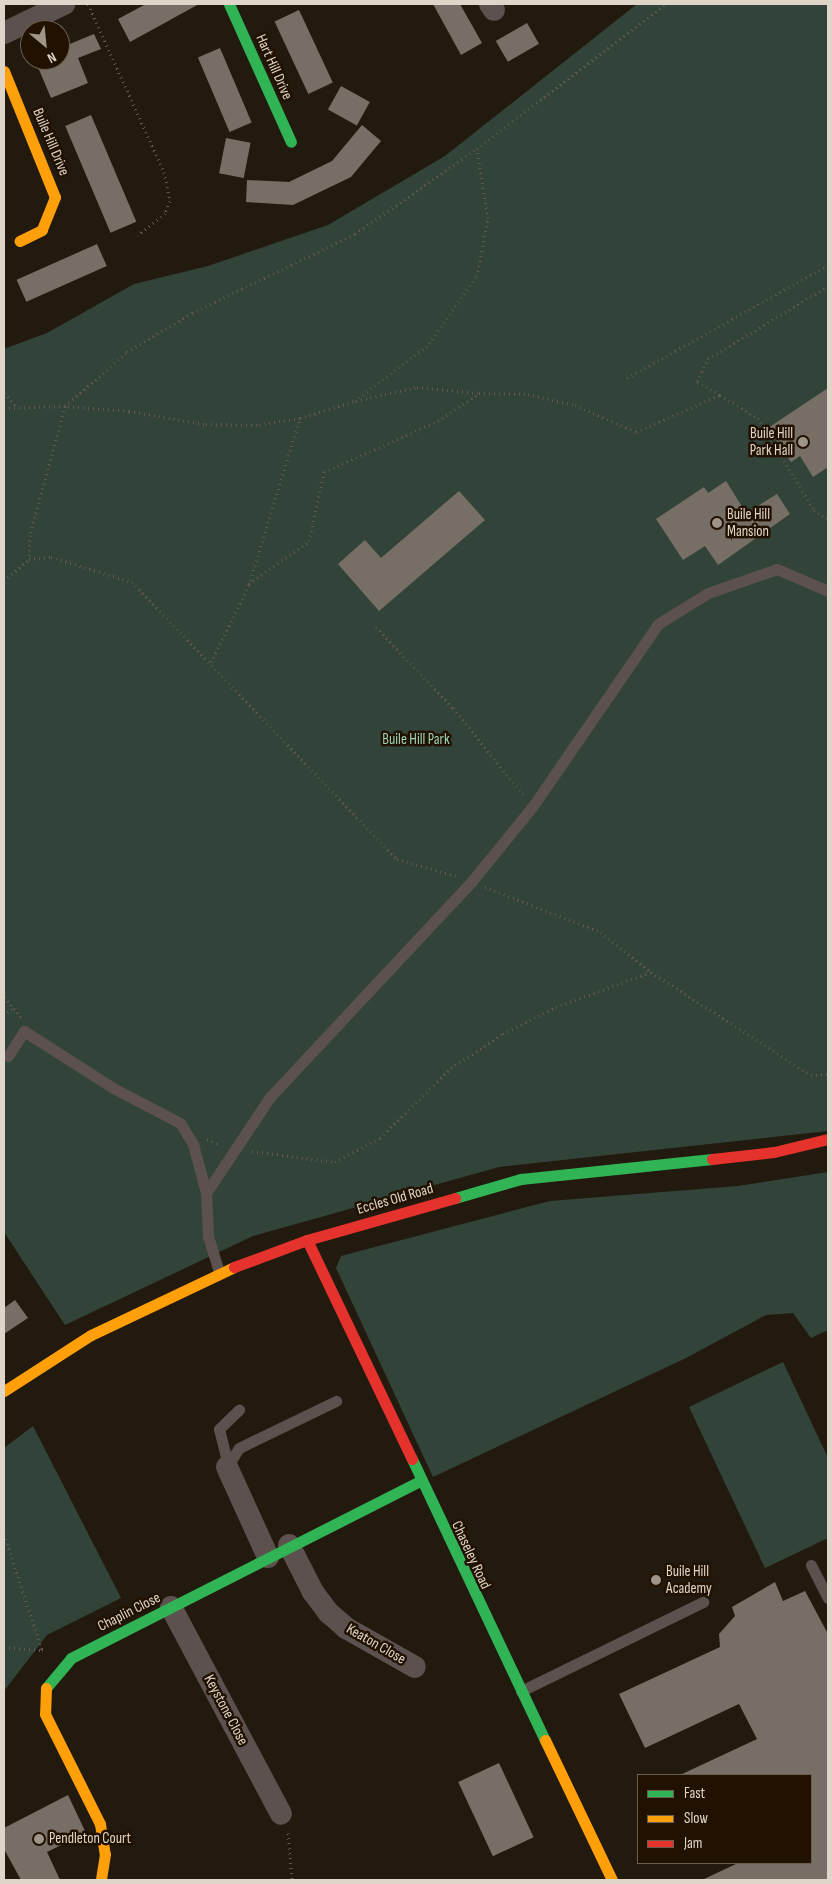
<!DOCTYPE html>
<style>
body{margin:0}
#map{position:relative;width:832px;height:1884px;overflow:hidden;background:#221a0e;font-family:"Sofia Sans Condensed",sans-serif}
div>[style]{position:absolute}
.green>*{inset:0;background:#324439}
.building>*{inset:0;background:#776f65;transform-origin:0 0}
.path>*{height:3px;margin-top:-1.5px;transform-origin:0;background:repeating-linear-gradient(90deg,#615753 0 1px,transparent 0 5px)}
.lane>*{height:11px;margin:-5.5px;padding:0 5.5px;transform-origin:5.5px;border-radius:5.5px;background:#5c514e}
.street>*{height:22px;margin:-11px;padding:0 11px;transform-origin:11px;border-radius:11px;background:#5c514e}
.fast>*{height:11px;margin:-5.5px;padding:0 5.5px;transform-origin:5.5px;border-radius:5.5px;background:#30b455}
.slow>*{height:11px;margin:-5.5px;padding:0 5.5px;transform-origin:5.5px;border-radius:5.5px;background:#ff9f0a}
.jam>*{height:11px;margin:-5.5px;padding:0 5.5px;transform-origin:5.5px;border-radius:5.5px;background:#e5322d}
.dots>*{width:14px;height:14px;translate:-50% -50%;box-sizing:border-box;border:2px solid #201100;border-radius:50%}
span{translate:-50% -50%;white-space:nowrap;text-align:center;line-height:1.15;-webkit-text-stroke:5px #201100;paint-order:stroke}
.street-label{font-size:15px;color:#e0d5c9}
.poi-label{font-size:15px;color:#e0d5c9}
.right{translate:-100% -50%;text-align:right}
.left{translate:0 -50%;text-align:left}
.park-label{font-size:15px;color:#9cd5ba}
.frame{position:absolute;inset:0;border:5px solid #e0d5c9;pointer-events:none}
.legend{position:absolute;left:637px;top:1774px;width:175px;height:90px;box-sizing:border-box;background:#201100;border:1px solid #6d5f50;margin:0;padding:6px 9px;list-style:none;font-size:15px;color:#e0d5c9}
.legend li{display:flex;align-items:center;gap:10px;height:25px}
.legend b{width:25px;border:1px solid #6d5f50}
.north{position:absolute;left:20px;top:20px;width:50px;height:50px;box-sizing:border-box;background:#201100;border:1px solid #6d5f50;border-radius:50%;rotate:152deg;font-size:14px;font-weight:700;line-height:20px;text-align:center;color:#e0d5c9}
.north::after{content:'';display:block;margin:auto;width:18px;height:22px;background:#9e9488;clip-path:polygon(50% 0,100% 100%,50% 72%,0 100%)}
</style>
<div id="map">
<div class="green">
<i style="clip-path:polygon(637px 4px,828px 4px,828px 1131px,499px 1167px,253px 1236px,65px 1325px,4px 1232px,4px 349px,47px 333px,134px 284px,208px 266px,328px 225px,445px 156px)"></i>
<i style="clip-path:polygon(828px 1172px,828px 1330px,811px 1338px,793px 1313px,766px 1315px,686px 1358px,433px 1477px,336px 1268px,341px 1256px,550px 1201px,738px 1186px)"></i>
<i style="clip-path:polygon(783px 1362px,828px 1458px,828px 1538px,765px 1568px,689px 1407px)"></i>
<i style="clip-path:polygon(33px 1426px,121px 1598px,47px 1635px,4px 1691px,4px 1448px)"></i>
</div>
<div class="building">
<i style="clip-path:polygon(146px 4px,199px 4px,130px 42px,118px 19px)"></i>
<i style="clip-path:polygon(433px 4px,460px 4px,482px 43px,461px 55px)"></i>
<i style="left:299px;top:10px;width:80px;height:27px;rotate:65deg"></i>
<i style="left:527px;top:23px;width:24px;height:36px;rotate:60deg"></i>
<i style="clip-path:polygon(94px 34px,101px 49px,78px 58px,88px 83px,51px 98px,35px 60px,60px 60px,60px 48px)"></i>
<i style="left:220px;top:48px;width:81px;height:24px;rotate:67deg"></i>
<i style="left:341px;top:86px;width:33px;height:27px;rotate:29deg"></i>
<i style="left:91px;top:115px;width:116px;height:28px;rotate:67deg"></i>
<i style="clip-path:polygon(362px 125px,381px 141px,351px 177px,293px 205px,246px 202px,247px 180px,289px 182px,332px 161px)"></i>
<i style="left:226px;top:138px;width:25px;height:36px;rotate:11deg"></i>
<i style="left:97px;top:244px;width:24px;height:88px;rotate:66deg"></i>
<i style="clip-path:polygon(828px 388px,828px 467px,813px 477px,800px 456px,791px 462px,768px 428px)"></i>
<i style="clip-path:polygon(726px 481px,746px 513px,777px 494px,790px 514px,718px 565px,705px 546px,683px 560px,656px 519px,704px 487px,708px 493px)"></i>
<i style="clip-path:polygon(459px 491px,485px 520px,379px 611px,338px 564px,365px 540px,381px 558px)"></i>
<i style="clip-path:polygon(15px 1300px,28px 1318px,4px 1334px,4px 1308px)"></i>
<i style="clip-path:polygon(775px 1582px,783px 1601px,805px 1591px,828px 1634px,828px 1880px,702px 1880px,738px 1863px,811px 1863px,811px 1775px,680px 1775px,757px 1739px,739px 1704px,645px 1748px,619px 1694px,720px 1647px,719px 1634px,735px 1616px,732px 1607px)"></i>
<i style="left:499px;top:1763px;width:82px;height:45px;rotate:65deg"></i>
<i style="clip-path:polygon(68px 1795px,86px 1833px,47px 1852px,60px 1880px,21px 1880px,4px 1849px,4px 1828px)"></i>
</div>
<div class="path">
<i style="left:88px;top:4px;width:184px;rotate:65.7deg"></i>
<i style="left:164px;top:172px;width:30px;rotate:78deg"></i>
<i style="left:170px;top:201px;width:13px;rotate:113deg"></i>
<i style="left:165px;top:213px;width:35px;rotate:141deg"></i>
<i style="left:627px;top:378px;width:231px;rotate:-29.3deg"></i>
<i style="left:4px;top:393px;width:20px;rotate:49deg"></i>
<i style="left:720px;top:395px;width:27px;rotate:-149deg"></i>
<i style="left:697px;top:381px;width:25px;rotate:-63deg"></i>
<i style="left:708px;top:359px;width:140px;rotate:-31.3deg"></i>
<i style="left:356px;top:401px;width:63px;rotate:-12.9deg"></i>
<i style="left:417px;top:387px;width:61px;rotate:5.6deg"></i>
<i style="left:4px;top:408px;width:61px;rotate:-1.9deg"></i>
<i style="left:65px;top:406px;width:82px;rotate:-41.1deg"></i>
<i style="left:127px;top:352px;width:76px;rotate:-31deg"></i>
<i style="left:192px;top:313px;width:181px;rotate:-25.9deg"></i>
<i style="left:355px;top:234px;width:149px;rotate:-34.9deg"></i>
<i style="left:477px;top:149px;width:237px;rotate:-37.6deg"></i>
<i style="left:300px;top:418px;width:58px;rotate:-17.2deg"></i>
<i style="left:355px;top:401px;width:89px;rotate:-37.3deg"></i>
<i style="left:426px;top:347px;width:87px;rotate:-54.3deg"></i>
<i style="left:477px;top:276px;width:59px;rotate:-79.3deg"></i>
<i style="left:488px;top:218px;width:70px;rotate:-99.1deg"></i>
<i style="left:4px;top:581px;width:33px;rotate:-41deg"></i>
<i style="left:249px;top:584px;width:74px;rotate:-35.6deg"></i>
<i style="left:309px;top:541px;width:71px;rotate:-77.7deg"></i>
<i style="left:324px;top:472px;width:125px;rotate:-24.1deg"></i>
<i style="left:438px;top:421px;width:50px;rotate:-34.3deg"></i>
<i style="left:479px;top:393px;width:49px;rotate:1.2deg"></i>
<i style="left:528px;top:394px;width:48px;rotate:13.2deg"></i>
<i style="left:575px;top:405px;width:67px;rotate:23.9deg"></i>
<i style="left:636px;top:432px;width:92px;rotate:-23.8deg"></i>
<i style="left:720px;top:395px;width:44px;rotate:31.2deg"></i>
<i style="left:758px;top:418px;width:108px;rotate:58.7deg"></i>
<i style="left:814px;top:510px;width:17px;rotate:33deg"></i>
<i style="left:376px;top:627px;width:112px;rotate:46.5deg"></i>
<i style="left:453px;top:708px;width:111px;rotate:50.9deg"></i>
<i style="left:211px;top:662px;width:86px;rotate:-63.7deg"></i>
<i style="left:249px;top:585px;width:175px;rotate:-73deg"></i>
<i style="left:300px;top:418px;width:44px;rotate:170.8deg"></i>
<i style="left:257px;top:425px;width:53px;rotate:-178.9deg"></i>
<i style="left:204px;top:424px;width:76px;rotate:-170.2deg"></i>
<i style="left:129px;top:411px;width:64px;rotate:-175.5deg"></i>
<i style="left:65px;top:406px;width:134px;rotate:105.2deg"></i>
<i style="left:30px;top:535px;width:24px;rotate:92deg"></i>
<i style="left:29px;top:559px;width:22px;rotate:-5deg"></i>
<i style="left:51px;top:557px;width:85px;rotate:17.2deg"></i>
<i style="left:132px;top:582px;width:383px;rotate:46.3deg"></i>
<i style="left:397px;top:859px;width:61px;rotate:16.1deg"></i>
<i style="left:485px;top:887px;width:124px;rotate:21.2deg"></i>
<i style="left:601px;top:932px;width:64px;rotate:38.7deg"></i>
<i style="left:651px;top:972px;width:190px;rotate:32.8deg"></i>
<i style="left:811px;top:1075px;width:17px;rotate:-3deg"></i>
<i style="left:4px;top:997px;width:26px;rotate:50deg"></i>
<i style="left:4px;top:1016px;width:11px;rotate:-41deg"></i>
<i style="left:207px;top:1139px;width:14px;rotate:25deg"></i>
<i style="left:252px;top:1151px;width:84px;rotate:7.5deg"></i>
<i style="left:335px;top:1162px;width:51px;rotate:-28.1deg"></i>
<i style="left:380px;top:1138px;width:100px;rotate:-44.6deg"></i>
<i style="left:451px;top:1068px;width:62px;rotate:-33.2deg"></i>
<i style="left:503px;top:1034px;width:59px;rotate:-27deg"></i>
<i style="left:556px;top:1007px;width:101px;rotate:-20.2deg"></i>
<i style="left:4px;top:1534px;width:122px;rotate:71.9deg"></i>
<i style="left:42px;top:1650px;width:4px;rotate:-14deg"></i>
<i style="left:4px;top:1647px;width:38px;rotate:5deg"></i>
<i style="left:288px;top:1833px;width:47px;rotate:85.1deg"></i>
</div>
<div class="lane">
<i style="left:8px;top:1056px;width:30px;rotate:-57deg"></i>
<i style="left:24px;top:1031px;width:106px;rotate:32.6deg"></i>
<i style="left:113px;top:1088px;width:76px;rotate:27.6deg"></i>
<i style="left:180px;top:1123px;width:25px;rotate:58deg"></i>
<i style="left:193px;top:1144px;width:51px;rotate:75.1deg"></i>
<i style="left:219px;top:1272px;width:37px;rotate:-107deg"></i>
<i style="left:208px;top:1237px;width:44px;rotate:-92.6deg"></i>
<i style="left:206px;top:1193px;width:115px;rotate:-56.3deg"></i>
<i style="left:270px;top:1097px;width:296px;rotate:-46.9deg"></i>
<i style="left:472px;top:881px;width:97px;rotate:-50.9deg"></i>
<i style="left:533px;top:806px;width:221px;rotate:-55.5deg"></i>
<i style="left:658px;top:624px;width:59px;rotate:-31.8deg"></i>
<i style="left:708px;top:593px;width:73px;rotate:-19.2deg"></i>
<i style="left:777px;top:569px;width:56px;rotate:23.3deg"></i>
<i style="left:227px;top:1461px;width:33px;rotate:-104deg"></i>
<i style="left:219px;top:1429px;width:28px;rotate:-44deg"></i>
<i style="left:227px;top:1467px;width:22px;rotate:-58deg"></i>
<i style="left:239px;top:1448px;width:108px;rotate:-25.9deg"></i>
<i style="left:811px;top:1565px;width:37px;rotate:63deg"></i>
<i style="left:521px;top:1691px;width:203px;rotate:-26.1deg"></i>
</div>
<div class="street">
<i style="left:490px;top:4px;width:7px;rotate:56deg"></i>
<i style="left:4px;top:33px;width:67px;rotate:-25.8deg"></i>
<i style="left:227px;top:1467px;width:99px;rotate:65.5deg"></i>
<i style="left:289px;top:1545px;width:53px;rotate:62.9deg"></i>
<i style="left:313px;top:1592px;width:26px;rotate:53deg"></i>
<i style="left:329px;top:1613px;width:23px;rotate:41deg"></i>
<i style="left:346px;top:1628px;width:79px;rotate:29.5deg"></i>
<i style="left:171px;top:1607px;width:234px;rotate:62deg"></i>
</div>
<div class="fast">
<i style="left:229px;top:4px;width:151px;rotate:65.8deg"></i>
<i style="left:455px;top:1198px;width:69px;rotate:-16.1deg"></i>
<i style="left:521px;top:1179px;width:192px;rotate:-6deg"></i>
<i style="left:412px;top:1459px;width:311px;rotate:64.7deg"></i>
<i style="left:46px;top:1688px;width:39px;rotate:-50deg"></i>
<i style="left:71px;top:1658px;width:391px;rotate:-26.9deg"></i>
</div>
<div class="slow">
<i style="left:4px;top:71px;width:136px;rotate:68deg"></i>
<i style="left:55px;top:197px;width:35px;rotate:112deg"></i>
<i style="left:42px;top:230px;width:25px;rotate:154deg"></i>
<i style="left:4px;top:1391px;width:103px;rotate:-32.8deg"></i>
<i style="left:91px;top:1335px;width:158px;rotate:-25.4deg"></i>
<i style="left:46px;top:1688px;width:26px;rotate:92deg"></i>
<i style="left:45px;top:1714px;width:123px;rotate:63.4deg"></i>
<i style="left:100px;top:1824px;width:30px;rotate:81deg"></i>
<i style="left:105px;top:1854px;width:26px;rotate:99deg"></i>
<i style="left:545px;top:1740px;width:155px;rotate:64.4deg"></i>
</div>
<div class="jam">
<i style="left:712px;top:1159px;width:62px;rotate:-6.4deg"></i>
<i style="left:774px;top:1152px;width:56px;rotate:-13.5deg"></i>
<i style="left:307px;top:1240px;width:243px;rotate:64.4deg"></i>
<i style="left:234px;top:1267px;width:78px;rotate:-20.3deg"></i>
<i style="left:307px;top:1240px;width:154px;rotate:-15.8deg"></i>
</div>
<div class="dots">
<i style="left:803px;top:442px;background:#9e9488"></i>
<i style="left:717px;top:523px;background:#9e9488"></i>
<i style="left:656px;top:1580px;background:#9e9488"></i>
<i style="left:39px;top:1839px;background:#9e9488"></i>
</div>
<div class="street-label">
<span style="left:274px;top:67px;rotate:66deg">Hart Hill Drive</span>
<span style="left:51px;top:142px;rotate:67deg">Buile Hill Drive</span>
<span style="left:395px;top:1199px;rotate:-16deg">Eccles Old Road</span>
<span style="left:471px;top:1555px;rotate:65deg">Chaseley Road</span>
<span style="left:129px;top:1612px;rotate:-27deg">Chaplin Close</span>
<span style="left:376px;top:1644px;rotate:30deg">Keaton Close</span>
<span style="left:226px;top:1710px;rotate:62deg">Keystone Close</span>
</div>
<div class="poi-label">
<span class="right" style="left:793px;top:442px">Buile Hill<br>Park Hall</span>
<span class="left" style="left:727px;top:523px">Buile Hill<br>Mansion</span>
<span class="left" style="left:666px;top:1580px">Buile Hill<br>Academy</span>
<span class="left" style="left:49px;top:1839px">Pendleton Court</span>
</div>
<div class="park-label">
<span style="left:416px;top:740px">Buile Hill Park</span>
</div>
<div class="frame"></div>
<ul class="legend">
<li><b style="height:6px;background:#30b455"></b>Fast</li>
<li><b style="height:6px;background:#ff9f0a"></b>Slow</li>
<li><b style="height:6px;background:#e5322d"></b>Jam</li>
</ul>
<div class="north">N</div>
</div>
